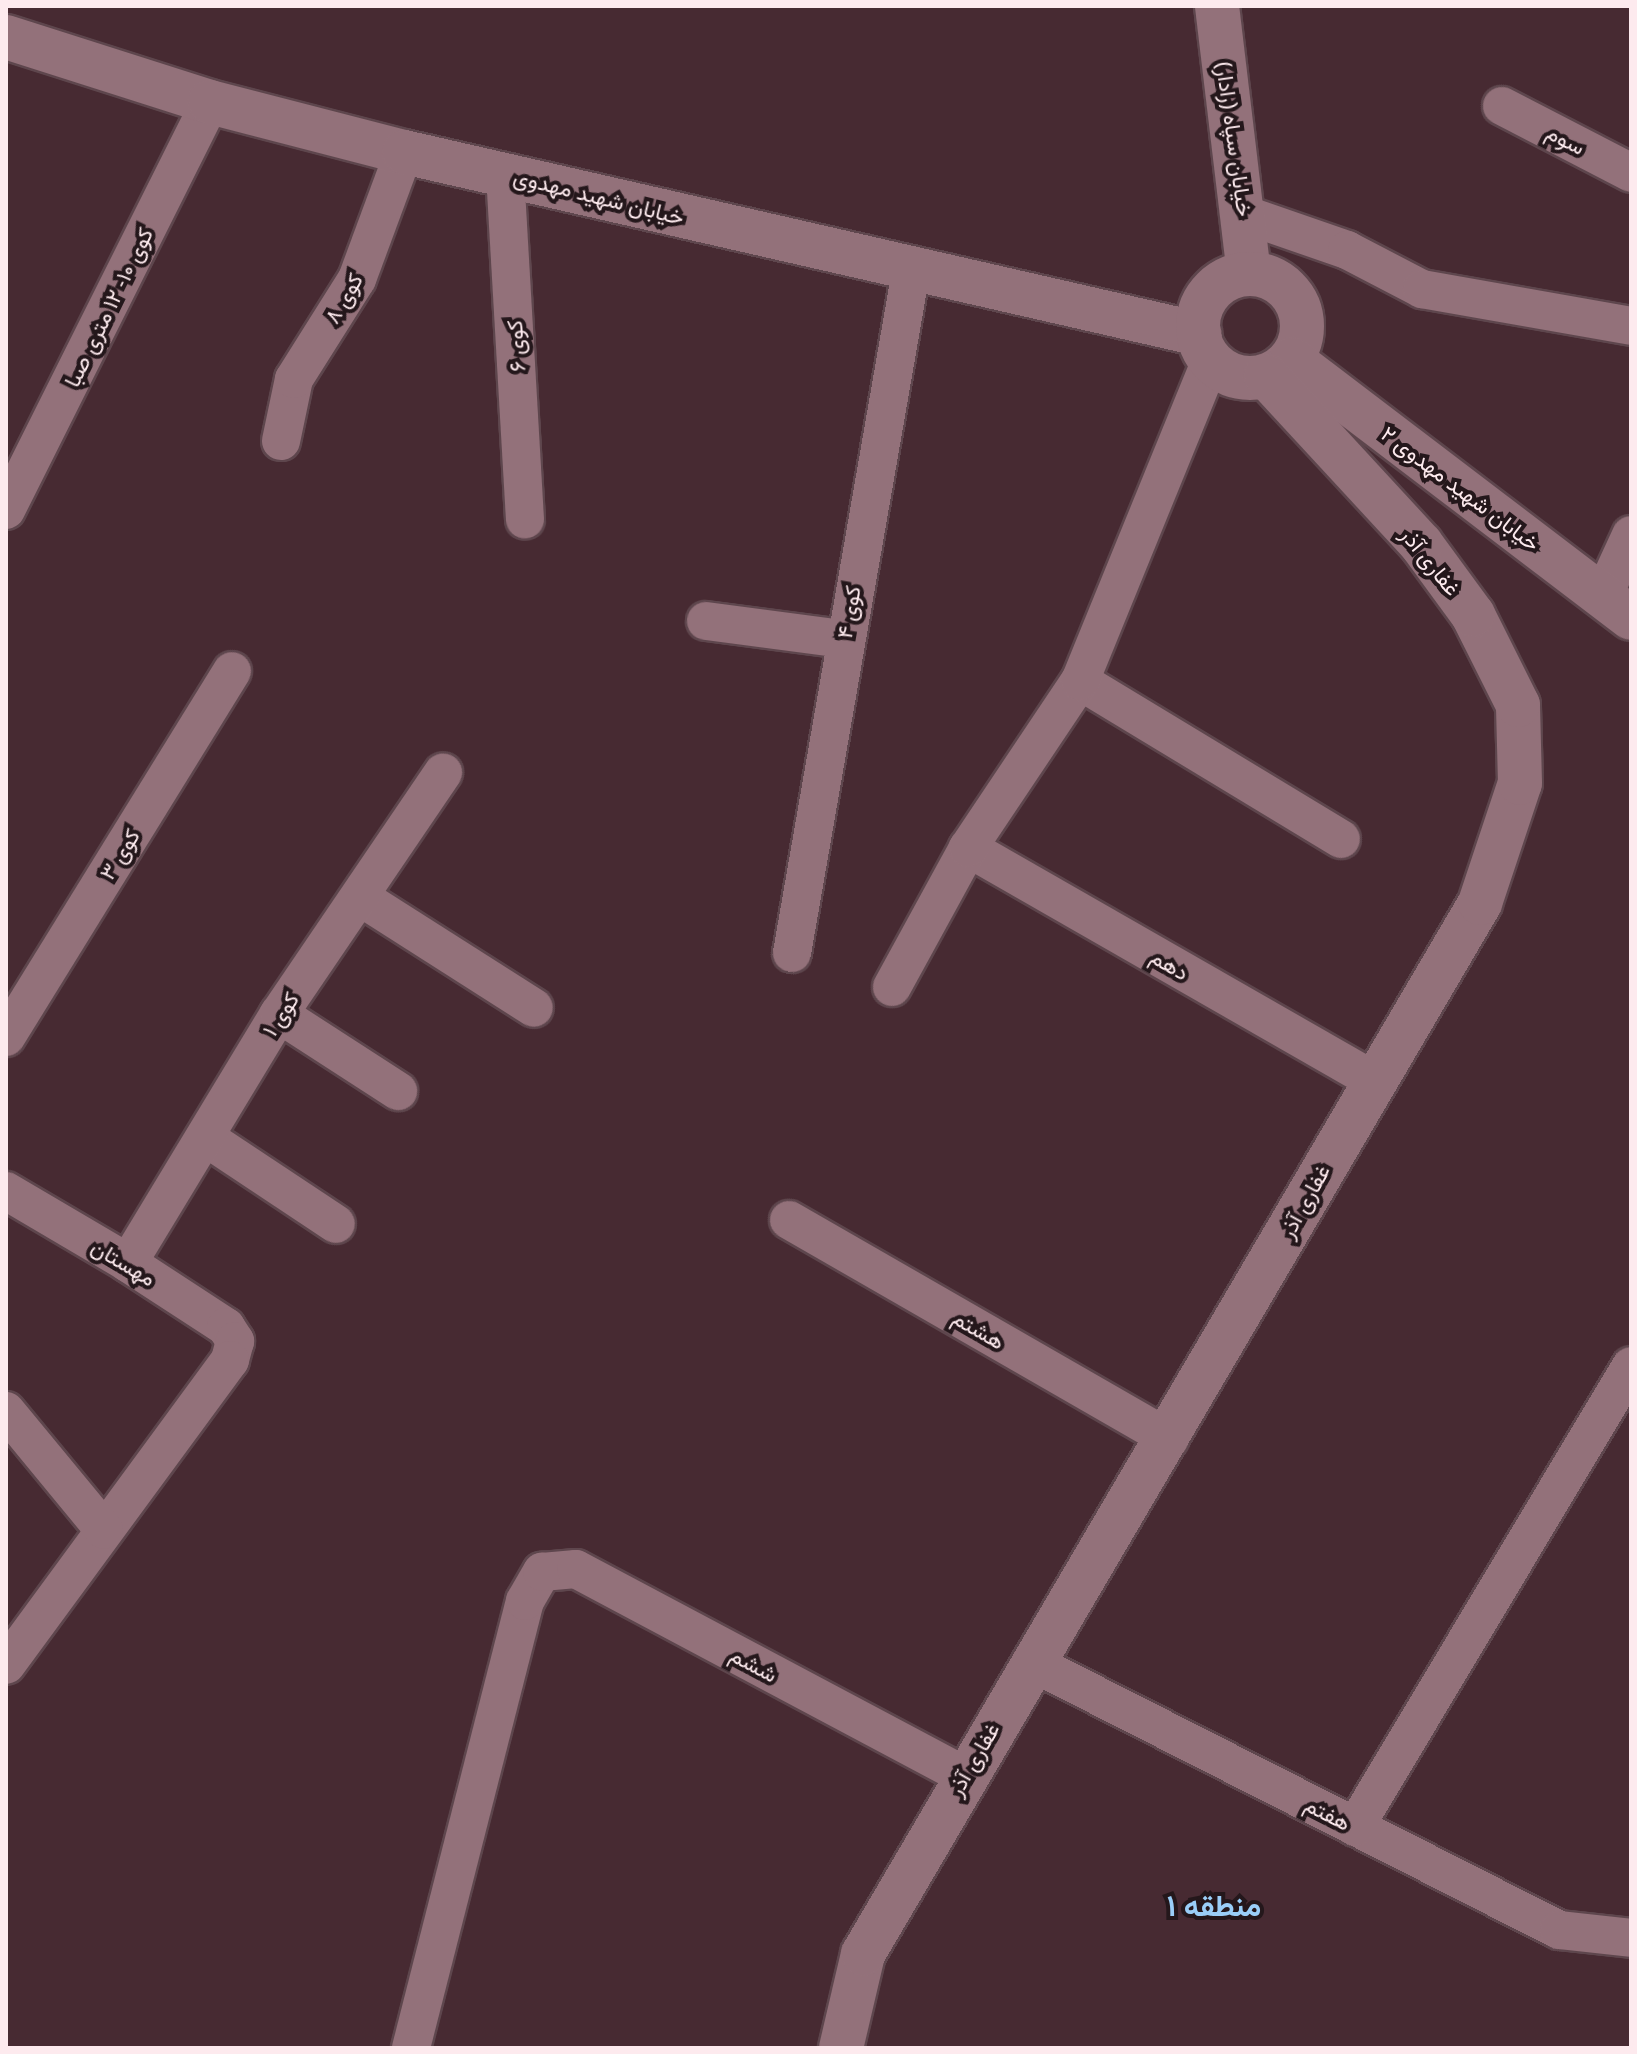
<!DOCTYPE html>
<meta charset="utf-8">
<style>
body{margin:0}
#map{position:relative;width:1637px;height:2054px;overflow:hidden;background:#472a32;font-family:"Noto Sans",Vazirmatn,sans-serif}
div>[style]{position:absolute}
.roads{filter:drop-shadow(2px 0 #5e464d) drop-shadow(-2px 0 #5e464d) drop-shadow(0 2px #5e464d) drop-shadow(0 -2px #5e464d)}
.minor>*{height:38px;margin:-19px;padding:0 19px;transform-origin:19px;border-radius:19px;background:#93717a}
.tertiary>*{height:44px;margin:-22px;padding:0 22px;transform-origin:22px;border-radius:22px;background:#93717a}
.tertiary>.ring{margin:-22px;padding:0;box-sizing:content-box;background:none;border:44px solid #93717a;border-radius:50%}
span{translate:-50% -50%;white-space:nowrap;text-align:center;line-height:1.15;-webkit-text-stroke:8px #24171b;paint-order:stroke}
.street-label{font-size:22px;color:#fdeaee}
.district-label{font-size:30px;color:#9acef8;font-weight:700}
.frame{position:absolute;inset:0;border:8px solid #fdeaee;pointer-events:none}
</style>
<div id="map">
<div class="roads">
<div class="minor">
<i style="left:1502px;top:106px;width:145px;rotate:27.4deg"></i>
<i style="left:505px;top:173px;width:347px;rotate:86.7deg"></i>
<i style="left:1246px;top:215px;width:107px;rotate:19.1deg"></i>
<i style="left:1347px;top:250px;width:85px;rotate:27.5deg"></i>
<i style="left:1422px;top:289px;width:212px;rotate:10deg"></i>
<i style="left:281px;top:441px;width:63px;rotate:-78.2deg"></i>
<i style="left:294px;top:379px;width:118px;rotate:-57.8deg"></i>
<i style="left:357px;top:279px;width:135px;rotate:-69.7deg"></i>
<i style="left:6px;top:510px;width:456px;rotate:-63.4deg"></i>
<i style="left:1603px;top:596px;width:67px;rotate:-65.3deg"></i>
<i style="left:706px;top:621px;width:138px;rotate:7.5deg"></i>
<i style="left:1080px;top:681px;width:305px;rotate:31.2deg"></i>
<i style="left:968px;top:848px;width:465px;rotate:29.8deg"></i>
<i style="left:360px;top:897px;width:206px;rotate:32.5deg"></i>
<i style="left:792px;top:953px;width:692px;rotate:-80.1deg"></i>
<i style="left:892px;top:987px;width:158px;rotate:-61.3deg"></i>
<i style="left:968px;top:848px;width:201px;rotate:-56.2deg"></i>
<i style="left:1080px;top:681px;width:347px;rotate:-67.8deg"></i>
<i style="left:279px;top:1014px;width:142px;rotate:32.9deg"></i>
<i style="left:6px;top:1037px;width:430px;rotate:-58.3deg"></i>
<i style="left:205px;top:1137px;width:157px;rotate:33.6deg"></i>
<i style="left:6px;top:1191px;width:142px;rotate:30.5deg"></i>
<i style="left:128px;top:1263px;width:117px;rotate:33.1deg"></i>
<i style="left:226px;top:1327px;width:17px;rotate:57deg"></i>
<i style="left:235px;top:1341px;width:20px;rotate:105deg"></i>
<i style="left:230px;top:1360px;width:378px;rotate:126.3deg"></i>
<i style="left:789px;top:1220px;width:439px;rotate:29.9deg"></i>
<i style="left:128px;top:1263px;width:291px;rotate:-58.8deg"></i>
<i style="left:279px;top:1014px;width:292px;rotate:-55.8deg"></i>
<i style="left:6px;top:1411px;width:154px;rotate:50.5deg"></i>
<i style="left:1031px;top:1662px;width:592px;rotate:26.91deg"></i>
<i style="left:1559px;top:1930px;width:72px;rotate:6.3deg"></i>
<i style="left:1355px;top:1827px;width:537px;rotate:-59.09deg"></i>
<i style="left:411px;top:2048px;width:461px;rotate:-75.7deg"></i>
<i style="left:525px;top:1601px;width:34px;rotate:-60deg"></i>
<i style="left:542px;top:1572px;width:34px;rotate:-5deg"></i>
<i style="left:576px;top:1569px;width:438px;rotate:28deg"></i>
</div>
<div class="tertiary">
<i style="left:1217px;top:6px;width:269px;rotate:83.2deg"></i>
<i style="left:6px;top:37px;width:214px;rotate:17.7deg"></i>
<i style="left:210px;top:102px;width:200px;rotate:14.5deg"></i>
<i style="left:404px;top:152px;width:816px;rotate:12.89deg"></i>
<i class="ring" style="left:1198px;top:274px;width:60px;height:60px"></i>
<i style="left:1291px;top:359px;width:427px;rotate:37.3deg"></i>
<i style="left:841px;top:2048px;width:97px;rotate:-76.8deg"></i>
<i style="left:863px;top:1954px;width:1219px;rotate:-59.58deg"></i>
<i style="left:1480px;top:903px;width:126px;rotate:-71.6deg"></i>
<i style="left:1520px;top:783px;width:78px;rotate:-91.5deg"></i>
<i style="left:1518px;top:705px;width:101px;rotate:-116.6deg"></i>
<i style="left:1473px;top:615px;width:88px;rotate:-126.2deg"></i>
<i style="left:1421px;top:544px;width:229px;rotate:-132.7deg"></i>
</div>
</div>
<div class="street-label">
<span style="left:1235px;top:139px;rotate:82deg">خیابان سپاه (رادار)</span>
<span style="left:1566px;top:139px;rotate:27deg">سوم</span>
<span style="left:599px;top:196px;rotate:14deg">خیابان شهید مهدوی</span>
<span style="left:343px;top:298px;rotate:-60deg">کوی ۸</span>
<span style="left:108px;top:307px;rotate:-64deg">کوی ۱۰- ۱۲ متری صبا</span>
<span style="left:515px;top:346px;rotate:-93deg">کوی ۶</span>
<span style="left:1461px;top:488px;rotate:37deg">خیابان شهید مهدوی ۲</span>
<span style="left:1431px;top:561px;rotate:51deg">غفاری آذر</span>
<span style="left:848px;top:612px;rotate:-80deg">کوی ۴</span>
<span style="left:119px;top:854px;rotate:-58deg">کوی ۳</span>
<span style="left:1170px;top:964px;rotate:30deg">دهم</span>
<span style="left:280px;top:1014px;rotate:-57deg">کوی ۱</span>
<span style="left:1304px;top:1201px;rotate:-61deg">غفاری آذر</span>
<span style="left:124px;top:1262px;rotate:31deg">مهستان</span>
<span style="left:979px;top:1329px;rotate:30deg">هشتم</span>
<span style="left:754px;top:1664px;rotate:28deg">ششم</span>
<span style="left:973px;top:1759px;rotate:-60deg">غفاری آذر</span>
<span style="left:1328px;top:1813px;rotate:27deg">هفتم</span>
</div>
<div class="district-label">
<span style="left:1214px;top:1905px">منطقه ۱</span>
</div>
<div class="frame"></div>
</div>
